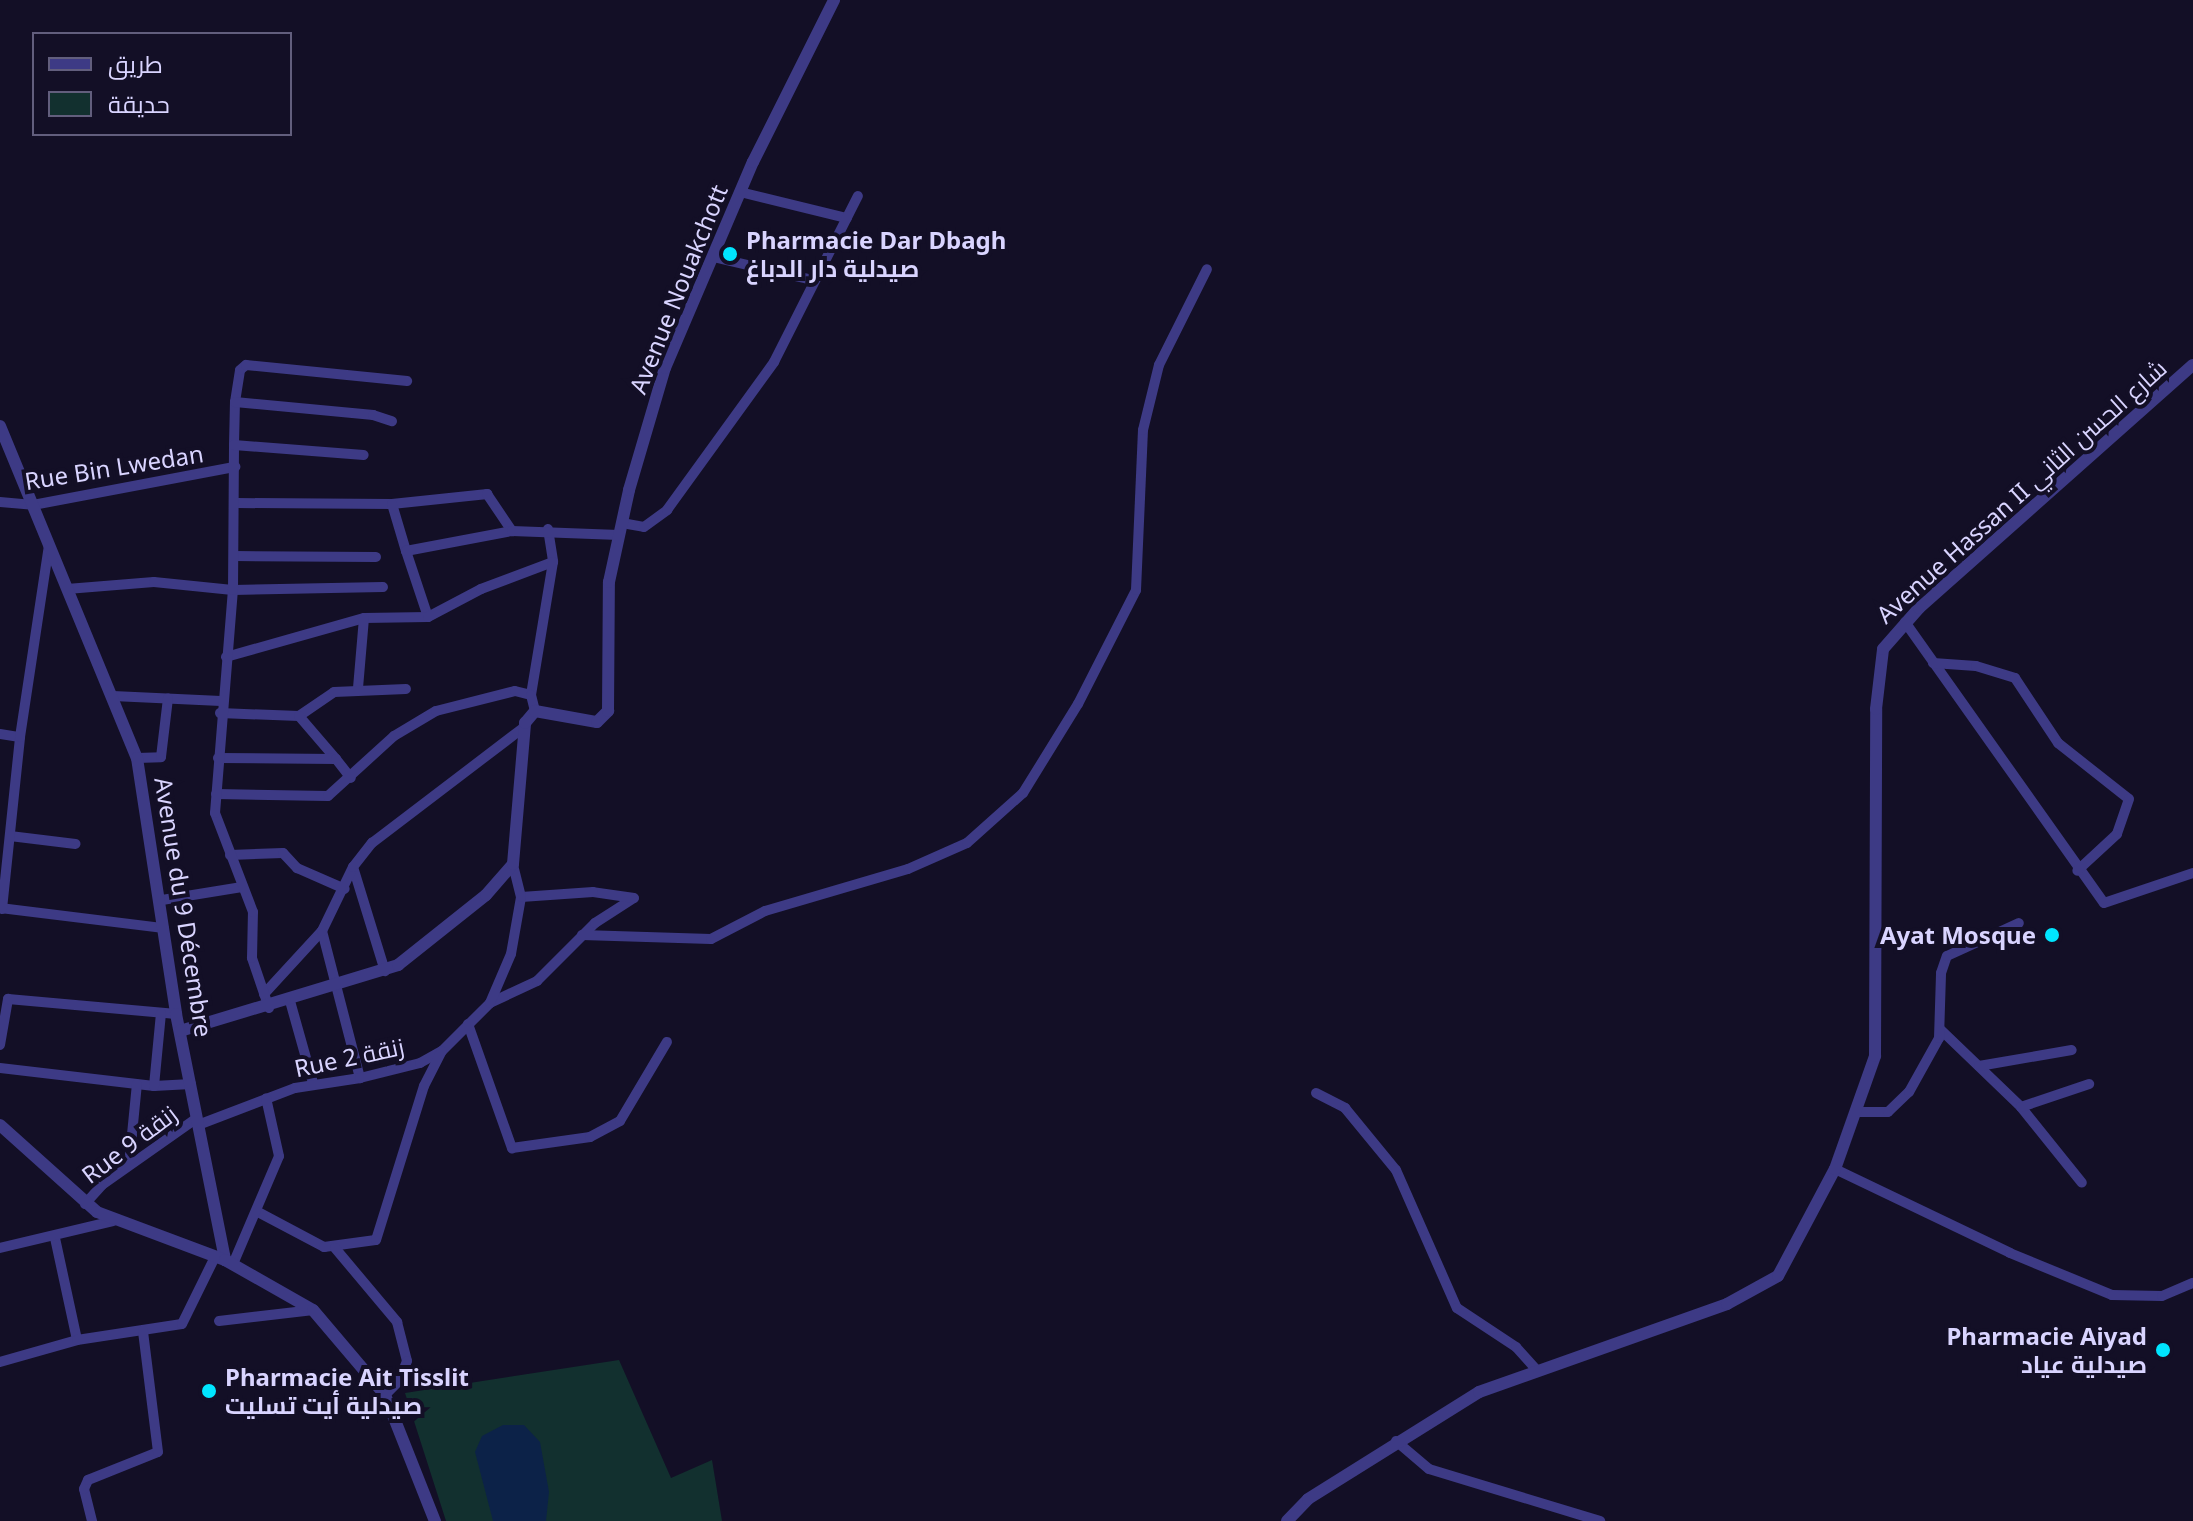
<!DOCTYPE html>
<meta charset="utf-8">
<style>
body{margin:0}
#map{position:relative;width:2193px;height:1521px;overflow:hidden;background:#130f26;font-family:"Noto Sans",Cairo,sans-serif}
div>[style]{position:absolute}
.green>*{inset:0;background:#12302f}
.water>*{inset:0;background:#0c2248}
.minor>*{height:10px;margin:-5px;padding:0 5px;transform-origin:5px;border-radius:5px;background:#3d3a85}
.tertiary>*{height:12px;margin:-6px;padding:0 6px;transform-origin:6px;border-radius:6px;background:#3d3a85}
.dots>*{width:22px;height:22px;translate:-50% -50%;box-sizing:border-box;border:4px solid #130f26;border-radius:50%}
span{translate:-50% -50%;white-space:nowrap;text-align:center;line-height:1.15;-webkit-text-stroke:8px #130f26;paint-order:stroke}
.poi-label{font-size:24px;color:#d9d4ff;font-weight:700}
.left{translate:0 -50%;text-align:left}
.right{translate:-100% -50%;text-align:right}
.street-label{font-size:24px;color:#d9d4ff}
.legend{position:absolute;left:32px;top:32px;width:260px;height:104px;box-sizing:border-box;background:#130f26;border:2px solid #625e7d;margin:0;padding:10px 14px;list-style:none;font-size:24px;color:#d9d4ff}
.legend li{display:flex;align-items:center;gap:16px;height:40px}
.legend b{width:40px;border:2px solid #625e7d}
</style>
<div id="map">
<div class="green">
<i style="clip-path:polygon(619px 1360px,671px 1478px,712px 1460px,722px 1521px,446px 1521px,405px 1393px)"></i>
</div>
<div class="water">
<i style="clip-path:polygon(503px 1425px,524px 1425px,540px 1442px,549px 1492px,546px 1521px,493px 1521px,475px 1452px,482px 1436px)"></i>
</div>
<div class="minor">
<i style="left:740px;top:192px;width:110px;rotate:13.7deg"></i>
<i style="left:713px;top:257px;width:103px;rotate:13deg"></i>
<i style="left:235px;top:402px;width:32px;rotate:-81deg"></i>
<i style="left:240px;top:370px;width:8px;rotate:-40deg"></i>
<i style="left:246px;top:365px;width:162px;rotate:5.7deg"></i>
<i style="left:234px;top:445px;width:43px;rotate:-88.7deg"></i>
<i style="left:235px;top:402px;width:139px;rotate:5.4deg"></i>
<i style="left:373px;top:415px;width:20px;rotate:18deg"></i>
<i style="left:0;top:502px;width:33px;rotate:5deg"></i>
<i style="left:33px;top:505px;width:206px;rotate:-10.7deg"></i>
<i style="left:237px;top:503px;width:155px;rotate:0.4deg"></i>
<i style="left:392px;top:504px;width:96px;rotate:-6deg"></i>
<i style="left:487px;top:494px;width:45px;rotate:56deg"></i>
<i style="left:392px;top:504px;width:49px;rotate:73.4deg"></i>
<i style="left:622px;top:523px;width:22px;rotate:10deg"></i>
<i style="left:644px;top:527px;width:29px;rotate:-36deg"></i>
<i style="left:667px;top:510px;width:183px;rotate:-54.1deg"></i>
<i style="left:774px;top:362px;width:186px;rotate:-63.2deg"></i>
<i style="left:548px;top:529px;width:33px;rotate:81deg"></i>
<i style="left:234px;top:556px;width:142px;rotate:0.4deg"></i>
<i style="left:67px;top:589px;width:87px;rotate:-4.6deg"></i>
<i style="left:154px;top:582px;width:79px;rotate:5.8deg"></i>
<i style="left:233px;top:590px;width:150px;rotate:-1.1deg"></i>
<i style="left:428px;top:617px;width:70px;rotate:-108.4deg"></i>
<i style="left:406px;top:551px;width:108px;rotate:-10.7deg"></i>
<i style="left:512px;top:531px;width:107px;rotate:2.1deg"></i>
<i style="left:1905px;top:622px;width:344px;rotate:54.7deg"></i>
<i style="left:2104px;top:903px;width:94px;rotate:-18.6deg"></i>
<i style="left:226px;top:657px;width:143px;rotate:-15.8deg"></i>
<i style="left:364px;top:618px;width:64px;rotate:-0.9deg"></i>
<i style="left:428px;top:617px;width:60px;rotate:-27.8deg"></i>
<i style="left:481px;top:589px;width:77px;rotate:-20.6deg"></i>
<i style="left:553px;top:562px;width:135px;rotate:99.4deg"></i>
<i style="left:1933px;top:663px;width:43px;rotate:4deg"></i>
<i style="left:1976px;top:666px;width:41px;rotate:17.1deg"></i>
<i style="left:2015px;top:678px;width:78px;rotate:56.5deg"></i>
<i style="left:2058px;top:743px;width:90px;rotate:38.3deg"></i>
<i style="left:2129px;top:799px;width:37px;rotate:109deg"></i>
<i style="left:2117px;top:834px;width:54px;rotate:137.2deg"></i>
<i style="left:358px;top:688px;width:70px;rotate:-85.1deg"></i>
<i style="left:113px;top:696px;width:108px;rotate:2.7deg"></i>
<i style="left:220px;top:713px;width:79px;rotate:2.2deg"></i>
<i style="left:299px;top:716px;width:42px;rotate:-34.4deg"></i>
<i style="left:334px;top:692px;width:72px;rotate:-2.4deg"></i>
<i style="left:299px;top:716px;width:57px;rotate:49.3deg"></i>
<i style="left:0;top:734px;width:20px;rotate:9deg"></i>
<i style="left:137px;top:758px;width:24px;rotate:-2deg"></i>
<i style="left:161px;top:757px;width:59px;rotate:-83.2deg"></i>
<i style="left:218px;top:758px;width:118px;rotate:0.5deg"></i>
<i style="left:336px;top:759px;width:24px;rotate:52deg"></i>
<i style="left:216px;top:794px;width:112px;rotate:1deg"></i>
<i style="left:328px;top:796px;width:89px;rotate:-42.3deg"></i>
<i style="left:394px;top:736px;width:49px;rotate:-30.8deg"></i>
<i style="left:436px;top:711px;width:81px;rotate:-14.2deg"></i>
<i style="left:515px;top:691px;width:16px;rotate:14deg"></i>
<i style="left:531px;top:695px;width:16px;rotate:76deg"></i>
<i style="left:10px;top:836px;width:66px;rotate:6.9deg"></i>
<i style="left:230px;top:855px;width:53px;rotate:-2.2deg"></i>
<i style="left:283px;top:853px;width:21px;rotate:47deg"></i>
<i style="left:297px;top:868px;width:52px;rotate:23.6deg"></i>
<i style="left:353px;top:867px;width:109px;rotate:72.9deg"></i>
<i style="left:162px;top:900px;width:81px;rotate:-9.2deg"></i>
<i style="left:0;top:908px;width:165px;rotate:7deg"></i>
<i style="left:2px;top:909px;width:173px;rotate:-84deg"></i>
<i style="left:20px;top:737px;width:193px;rotate:-81.4deg"></i>
<i style="left:322px;top:931px;width:152px;rotate:75.5deg"></i>
<i style="left:582px;top:935px;width:129px;rotate:1.8deg"></i>
<i style="left:711px;top:939px;width:61px;rotate:-27.4deg"></i>
<i style="left:765px;top:911px;width:149px;rotate:-16.4deg"></i>
<i style="left:908px;top:869px;width:64px;rotate:-23.8deg"></i>
<i style="left:967px;top:843px;width:75px;rotate:-41.8deg"></i>
<i style="left:1023px;top:793px;width:105px;rotate:-58.3deg"></i>
<i style="left:1078px;top:704px;width:128px;rotate:-63deg"></i>
<i style="left:1136px;top:590px;width:160px;rotate:-87.5deg"></i>
<i style="left:1143px;top:430px;width:67px;rotate:-76.2deg"></i>
<i style="left:1159px;top:365px;width:107px;rotate:-63.4deg"></i>
<i style="left:264px;top:994px;width:86px;rotate:-47.4deg"></i>
<i style="left:322px;top:931px;width:71px;rotate:-64.2deg"></i>
<i style="left:353px;top:867px;width:31px;rotate:-52deg"></i>
<i style="left:372px;top:843px;width:190px;rotate:-37.3deg"></i>
<i style="left:290px;top:1001px;width:85px;rotate:74.3deg"></i>
<i style="left:490px;top:1003px;width:52px;rotate:-25.1deg"></i>
<i style="left:537px;top:981px;width:82px;rotate:-45deg"></i>
<i style="left:595px;top:923px;width:46px;rotate:-32.7deg"></i>
<i style="left:634px;top:898px;width:41px;rotate:-171.7deg"></i>
<i style="left:593px;top:892px;width:72px;rotate:176deg"></i>
<i style="left:269px;top:1008px;width:53px;rotate:-108.8deg"></i>
<i style="left:252px;top:958px;width:46px;rotate:-88.8deg"></i>
<i style="left:253px;top:912px;width:106px;rotate:-111deg"></i>
<i style="left:215px;top:813px;width:224px;rotate:-85.4deg"></i>
<i style="left:233px;top:590px;width:145px;rotate:-89.6deg"></i>
<i style="left:234px;top:445px;width:130px;rotate:4.4deg"></i>
<i style="left:468px;top:1024px;width:132px;rotate:70.5deg"></i>
<i style="left:512px;top:1148px;width:79px;rotate:-8deg"></i>
<i style="left:590px;top:1137px;width:34px;rotate:-28deg"></i>
<i style="left:620px;top:1121px;width:92px;rotate:-59.3deg"></i>
<i style="left:1941px;top:1030px;width:111px;rotate:43.9deg"></i>
<i style="left:2021px;top:1107px;width:97px;rotate:51.2deg"></i>
<i style="left:0;top:1045px;width:47px;rotate:-80.1deg"></i>
<i style="left:8px;top:999px;width:169px;rotate:5.1deg"></i>
<i style="left:1979px;top:1066px;width:94px;rotate:-9.8deg"></i>
<i style="left:0;top:1068px;width:155px;rotate:6.7deg"></i>
<i style="left:154px;top:1086px;width:37px;rotate:-3deg"></i>
<i style="left:154px;top:1086px;width:73px;rotate:-84.5deg"></i>
<i style="left:1316px;top:1093px;width:33px;rotate:27deg"></i>
<i style="left:1345px;top:1108px;width:80px;rotate:50.6deg"></i>
<i style="left:1396px;top:1170px;width:151px;rotate:66.2deg"></i>
<i style="left:1457px;top:1308px;width:71px;rotate:33.5deg"></i>
<i style="left:1516px;top:1347px;width:31px;rotate:48deg"></i>
<i style="left:2021px;top:1107px;width:72px;rotate:-18.7deg"></i>
<i style="left:1857px;top:1112px;width:31px"></i>
<i style="left:1888px;top:1112px;width:29px;rotate:-44deg"></i>
<i style="left:1909px;top:1092px;width:62px;rotate:-60.9deg"></i>
<i style="left:1939px;top:1038px;width:65px;rotate:-88.2deg"></i>
<i style="left:1941px;top:973px;width:18px;rotate:-71deg"></i>
<i style="left:1947px;top:956px;width:79px;rotate:-24.6deg"></i>
<i style="left:198px;top:1125px;width:104px;rotate:-20.9deg"></i>
<i style="left:295px;top:1088px;width:66px;rotate:-8.7deg"></i>
<i style="left:360px;top:1078px;width:62px;rotate:-14deg"></i>
<i style="left:420px;top:1063px;width:25px;rotate:-29deg"></i>
<i style="left:442px;top:1051px;width:68px;rotate:-45deg"></i>
<i style="left:490px;top:1003px;width:53px;rotate:-66.8deg"></i>
<i style="left:511px;top:954px;width:58px;rotate:-80deg"></i>
<i style="left:521px;top:897px;width:34px;rotate:-104deg"></i>
<i style="left:129px;top:1165px;width:81px;rotate:-84.4deg"></i>
<i style="left:1835px;top:1169px;width:194px;rotate:25.6deg"></i>
<i style="left:2010px;top:1253px;width:110px;rotate:22.4deg"></i>
<i style="left:2112px;top:1295px;width:50px;rotate:1.1deg"></i>
<i style="left:2162px;top:1296px;width:34px;rotate:-23deg"></i>
<i style="left:85px;top:1204px;width:25px;rotate:-48deg"></i>
<i style="left:102px;top:1185px;width:116px;rotate:-35.2deg"></i>
<i style="left:258px;top:1212px;width:75px;rotate:27.9deg"></i>
<i style="left:324px;top:1247px;width:52px;rotate:-7.7deg"></i>
<i style="left:376px;top:1240px;width:161px;rotate:-72.7deg"></i>
<i style="left:424px;top:1086px;width:39px;rotate:-63deg"></i>
<i style="left:55px;top:1238px;width:104px;rotate:77.8deg"></i>
<i style="left:0;top:1248px;width:116px;rotate:-13.4deg"></i>
<i style="left:335px;top:1248px;width:97px;rotate:50deg"></i>
<i style="left:397px;top:1322px;width:40px;rotate:75.6deg"></i>
<i style="left:407px;top:1361px;width:22px;rotate:112deg"></i>
<i style="left:399px;top:1381px;width:20px;rotate:135deg"></i>
<i style="left:233px;top:1264px;width:117px;rotate:-66.9deg"></i>
<i style="left:279px;top:1156px;width:59px;rotate:-102.6deg"></i>
<i style="left:219px;top:1321px;width:95px;rotate:-6.7deg"></i>
<i style="left:0;top:1362px;width:80px;rotate:-15.9deg"></i>
<i style="left:77px;top:1340px;width:106px;rotate:-8.7deg"></i>
<i style="left:182px;top:1324px;width:75px;rotate:-63.8deg"></i>
<i style="left:1396px;top:1441px;width:43px;rotate:40.3deg"></i>
<i style="left:1429px;top:1469px;width:179px;rotate:16.9deg"></i>
<i style="left:92px;top:1521px;width:33px;rotate:-104deg"></i>
<i style="left:84px;top:1489px;width:10px;rotate:-66deg"></i>
<i style="left:88px;top:1480px;width:75px;rotate:-21.8deg"></i>
<i style="left:158px;top:1452px;width:122px;rotate:-97.1deg"></i>
</div>
<div class="tertiary">
<i style="left:0;top:426px;width:359px;rotate:67.6deg"></i>
<i style="left:137px;top:758px;width:259px;rotate:81.3deg"></i>
<i style="left:176px;top:1014px;width:251px;rotate:78.7deg"></i>
<i style="left:180px;top:1031px;width:228px;rotate:-16.8deg"></i>
<i style="left:398px;top:965px;width:112px;rotate:-38.5deg"></i>
<i style="left:486px;top:895px;width:41px;rotate:-48.9deg"></i>
<i style="left:513px;top:864px;width:142px;rotate:-85.1deg"></i>
<i style="left:525px;top:723px;width:16px;rotate:-50deg"></i>
<i style="left:535px;top:711px;width:63px;rotate:10.1deg"></i>
<i style="left:597px;top:722px;width:16px;rotate:-45deg"></i>
<i style="left:608px;top:711px;width:129px;rotate:-89.6deg"></i>
<i style="left:609px;top:582px;width:94px;rotate:-77.7deg"></i>
<i style="left:629px;top:490px;width:127px;rotate:-73.6deg"></i>
<i style="left:665px;top:368px;width:224px;rotate:-66.9deg"></i>
<i style="left:753px;top:162px;width:181px;rotate:-63.4deg"></i>
<i style="left:0;top:1125px;width:130px;rotate:41.9deg"></i>
<i style="left:97px;top:1212px;width:137px;rotate:20.6deg"></i>
<i style="left:225px;top:1260px;width:101px;rotate:29.6deg"></i>
<i style="left:313px;top:1310px;width:111px;rotate:49.7deg"></i>
<i style="left:385px;top:1395px;width:136px;rotate:68.4deg"></i>
<i style="left:1287px;top:1521px;width:30px;rotate:-46deg"></i>
<i style="left:1308px;top:1499px;width:202px;rotate:-32deg"></i>
<i style="left:1479px;top:1392px;width:263px;rotate:-19.5deg"></i>
<i style="left:1727px;top:1304px;width:58px;rotate:-28.8deg"></i>
<i style="left:1778px;top:1276px;width:121px;rotate:-62deg"></i>
<i style="left:1835px;top:1169px;width:120px;rotate:-70.5deg"></i>
<i style="left:1875px;top:1056px;width:347px;rotate:-89.8deg"></i>
<i style="left:1876px;top:709px;width:60px;rotate:-83.3deg"></i>
<i style="left:1883px;top:649px;width:55px;rotate:-48.7deg"></i>
<i style="left:1919px;top:608px;width:366px;rotate:-41.6deg"></i>
</div>
<div class="dots">
<i style="left:730px;top:254px;background:#00e5ff"></i>
<i style="left:2052px;top:935px;background:#00e5ff"></i>
<i style="left:2163px;top:1350px;background:#00e5ff"></i>
<i style="left:209px;top:1391px;background:#00e5ff"></i>
</div>
<div class="poi-label">
<span class="left" style="left:746px;top:254px">Pharmacie Dar Dbagh<br>صيدلية دار الدباغ</span>
<span class="right" style="left:2036px;top:935px">Ayat Mosque</span>
<span class="right" style="left:2147px;top:1350px">Pharmacie Aiyad<br>صيدلية عياد</span>
<span class="left" style="left:225px;top:1391px">Pharmacie Ait Tisslit<br>صيدلية أيت تسليت</span>
</div>
<div class="street-label">
<span style="left:678px;top:289px;rotate:-68deg">Avenue Nouakchott</span>
<span style="left:114px;top:467px;rotate:-9deg">Rue Bin Lwedan</span>
<span style="left:2021px;top:491px;rotate:-42deg">Avenue Hassan II شارع الحسن الثاني</span>
<span style="left:184px;top:907px;rotate:81deg">Avenue du 9 Décembre</span>
<span style="left:349px;top:1057px;rotate:-12deg">Rue 2 زنقة</span>
<span style="left:129px;top:1144px;rotate:-37deg">Rue 9 زنقة</span>
</div>
<ul class="legend">
<li><b style="height:10px;background:#3d3a85"></b>طريق</li>
<li><b style="height:22px;background:#12302f"></b>حديقة</li>
</ul>
</div>
